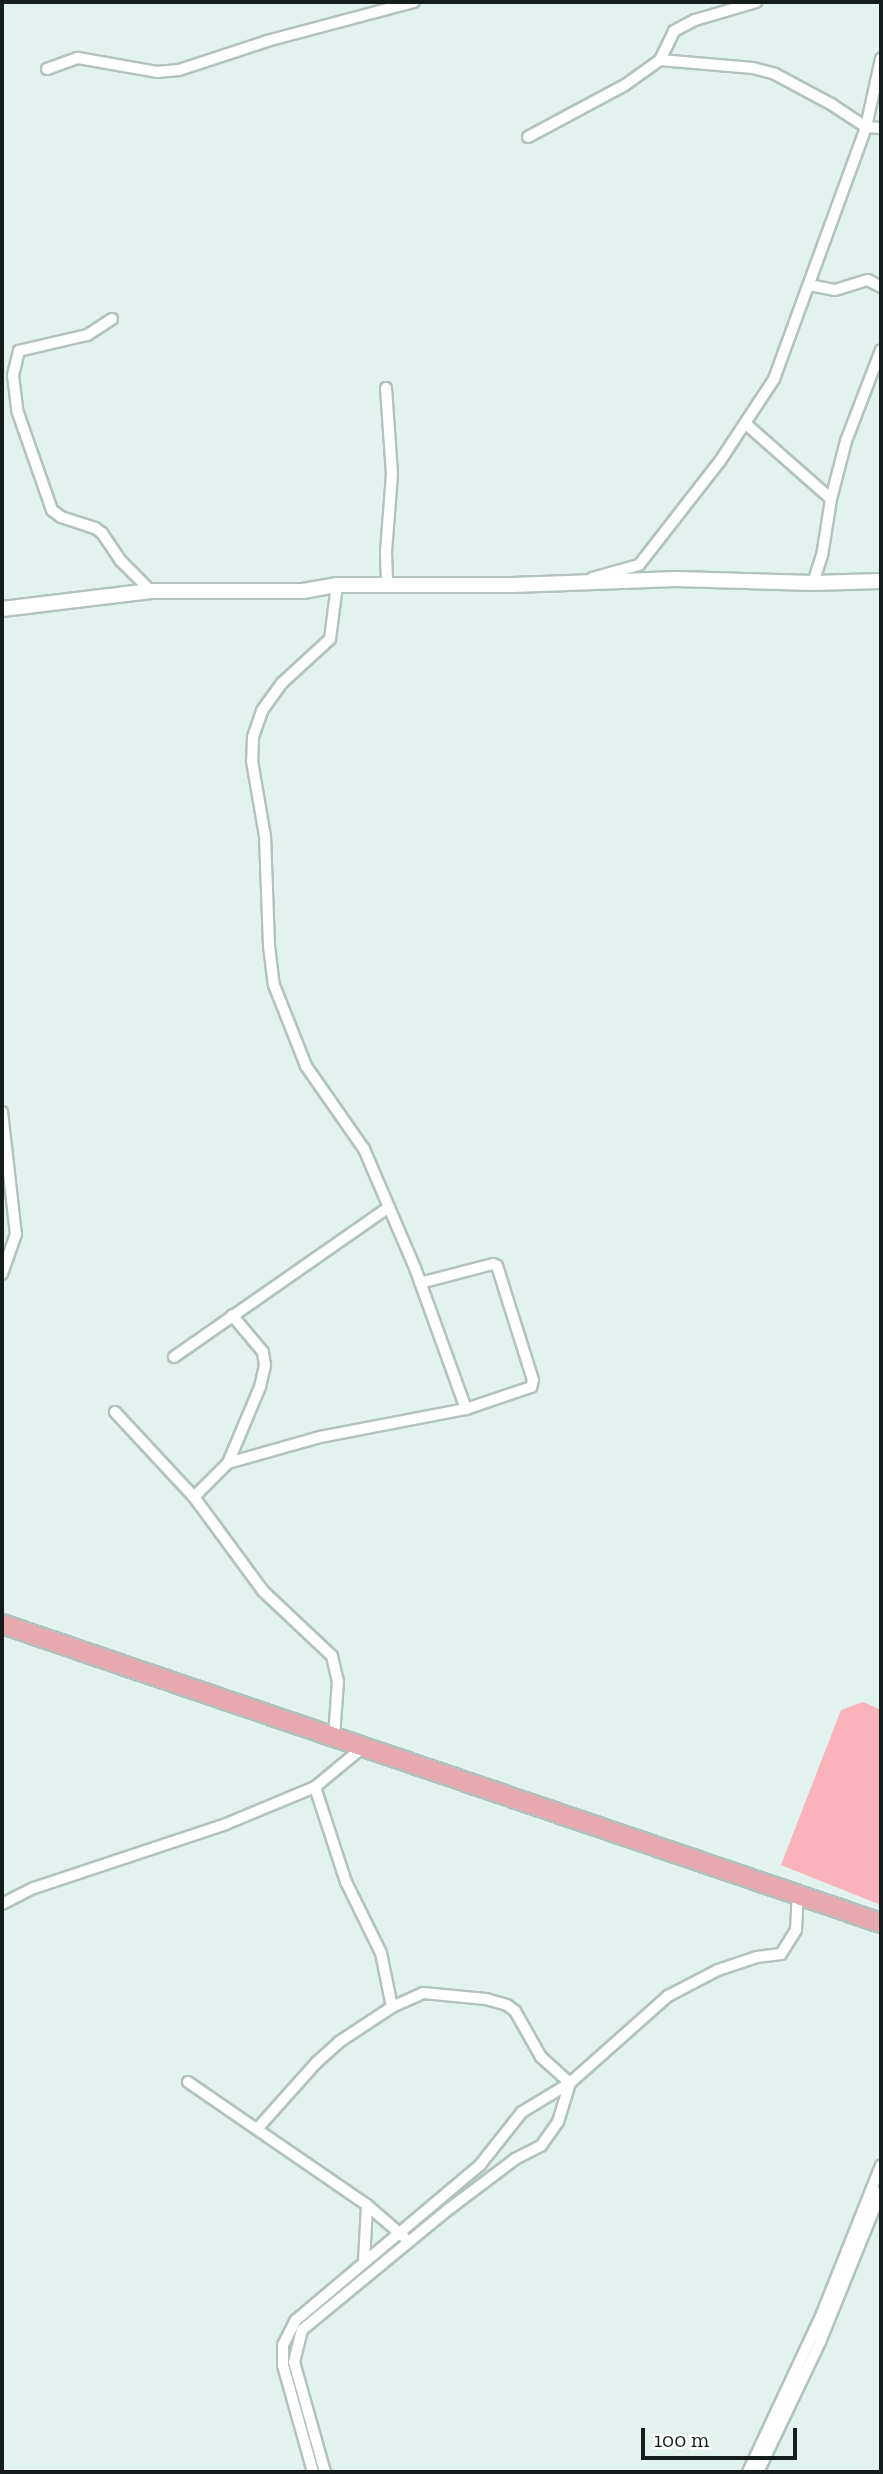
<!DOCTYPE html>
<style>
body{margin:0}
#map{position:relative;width:883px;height:2474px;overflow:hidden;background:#e2f2ee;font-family:"Zilla Slab",serif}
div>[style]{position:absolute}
.green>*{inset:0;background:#fab3bb}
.roads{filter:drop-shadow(2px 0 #b2c2be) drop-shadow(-2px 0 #b2c2be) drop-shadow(0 2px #b2c2be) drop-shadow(0 -2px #b2c2be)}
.minor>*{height:10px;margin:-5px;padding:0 5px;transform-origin:5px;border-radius:5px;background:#fff}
.tertiary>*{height:14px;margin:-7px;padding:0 7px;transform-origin:7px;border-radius:7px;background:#fff}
.trunk>*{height:18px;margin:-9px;padding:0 9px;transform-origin:9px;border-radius:9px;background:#e8a8af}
span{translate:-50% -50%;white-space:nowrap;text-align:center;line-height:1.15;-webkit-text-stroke:5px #fff;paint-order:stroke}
.frame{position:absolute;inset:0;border:4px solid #161c1b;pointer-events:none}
.scale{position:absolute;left:641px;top:2428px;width:156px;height:32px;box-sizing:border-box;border:4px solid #161c1b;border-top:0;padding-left:9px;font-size:21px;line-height:24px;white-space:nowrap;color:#161c1b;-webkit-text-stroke:5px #fff;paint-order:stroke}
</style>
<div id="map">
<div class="green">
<i style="clip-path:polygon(863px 1702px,881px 1710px,881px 1905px,781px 1865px,841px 1710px)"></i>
</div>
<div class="roads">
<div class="minor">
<i style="left:660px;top:60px;width:32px;rotate:-64deg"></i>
<i style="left:674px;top:31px;width:24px;rotate:-28deg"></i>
<i style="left:695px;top:20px;width:64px;rotate:-16.4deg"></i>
<i style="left:47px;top:69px;width:33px;rotate:-20deg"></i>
<i style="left:78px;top:58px;width:80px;rotate:10deg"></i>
<i style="left:157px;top:72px;width:22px;rotate:-5deg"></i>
<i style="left:179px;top:70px;width:93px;rotate:-18.2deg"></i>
<i style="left:267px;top:41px;width:152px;rotate:-14.9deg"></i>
<i style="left:528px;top:137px;width:110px;rotate:-28.2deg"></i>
<i style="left:625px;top:85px;width:43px;rotate:-35.5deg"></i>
<i style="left:660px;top:60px;width:93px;rotate:4.9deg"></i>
<i style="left:753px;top:68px;width:23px;rotate:15deg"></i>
<i style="left:775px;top:74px;width:64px;rotate:28.2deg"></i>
<i style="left:831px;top:104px;width:42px;rotate:33.3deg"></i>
<i style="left:866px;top:127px;width:15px;rotate:4deg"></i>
<i style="left:809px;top:285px;width:26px;rotate:11deg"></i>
<i style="left:835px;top:290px;width:34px;rotate:-17deg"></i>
<i style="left:868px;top:280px;width:15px;rotate:28deg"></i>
<i style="left:112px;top:319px;width:30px;rotate:147deg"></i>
<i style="left:87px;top:335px;width:70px;rotate:166.8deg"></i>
<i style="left:19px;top:351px;width:25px;rotate:104deg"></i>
<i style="left:13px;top:375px;width:35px;rotate:83deg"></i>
<i style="left:17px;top:410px;width:106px;rotate:70.7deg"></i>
<i style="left:52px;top:510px;width:11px;rotate:38deg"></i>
<i style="left:61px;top:517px;width:36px;rotate:18deg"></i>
<i style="left:95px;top:528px;width:9px;rotate:36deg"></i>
<i style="left:102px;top:533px;width:34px;rotate:56deg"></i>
<i style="left:121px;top:561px;width:42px;rotate:45deg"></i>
<i style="left:386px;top:388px;width:86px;rotate:86deg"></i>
<i style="left:392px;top:474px;width:78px;rotate:94.4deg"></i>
<i style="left:386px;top:552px;width:35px;rotate:88deg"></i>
<i style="left:746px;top:424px;width:113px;rotate:41.4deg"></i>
<i style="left:592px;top:578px;width:49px;rotate:-15.5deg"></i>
<i style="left:639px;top:565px;width:132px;rotate:-52.1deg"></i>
<i style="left:720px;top:461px;width:98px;rotate:-56.6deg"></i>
<i style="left:774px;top:379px;width:268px;rotate:-69.9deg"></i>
<i style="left:866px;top:127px;width:70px;rotate:-77.6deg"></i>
<i style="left:813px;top:583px;width:28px;rotate:-72deg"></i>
<i style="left:822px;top:556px;width:58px;rotate:-81deg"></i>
<i style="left:831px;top:499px;width:60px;rotate:-75.5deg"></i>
<i style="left:846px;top:441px;width:97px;rotate:-69deg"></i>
<i style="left:337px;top:585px;width:54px;rotate:97.4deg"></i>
<i style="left:330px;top:639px;width:65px;rotate:137.5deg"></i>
<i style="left:282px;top:683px;width:34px;rotate:126deg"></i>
<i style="left:262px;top:711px;width:28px;rotate:109deg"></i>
<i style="left:253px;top:737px;width:24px;rotate:92deg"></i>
<i style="left:252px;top:761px;width:76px;rotate:80.2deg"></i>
<i style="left:265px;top:836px;width:110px;rotate:87.9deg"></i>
<i style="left:269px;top:946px;width:39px;rotate:83deg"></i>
<i style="left:274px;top:985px;width:87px;rotate:68.4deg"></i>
<i style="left:306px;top:1066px;width:101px;rotate:55.1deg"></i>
<i style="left:364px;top:1149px;width:129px;rotate:66.8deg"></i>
<i style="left:415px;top:1268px;width:150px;rotate:70.1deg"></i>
<i style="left:2px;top:1112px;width:123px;rotate:83.5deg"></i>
<i style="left:16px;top:1234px;width:42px;rotate:109.3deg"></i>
<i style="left:174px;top:1357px;width:262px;rotate:-34.9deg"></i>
<i style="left:115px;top:1412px;width:116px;rotate:47.1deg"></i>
<i style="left:194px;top:1497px;width:117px;rotate:53.7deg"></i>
<i style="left:263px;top:1591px;width:95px;rotate:43.3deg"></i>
<i style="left:332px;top:1656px;width:26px;rotate:77deg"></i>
<i style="left:338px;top:1681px;width:56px;rotate:94.1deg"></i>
<i style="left:228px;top:1463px;width:96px;rotate:-15.8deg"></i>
<i style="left:320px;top:1437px;width:149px;rotate:-10.9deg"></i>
<i style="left:466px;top:1409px;width:69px;rotate:-18.7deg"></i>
<i style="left:531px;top:1387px;width:7px;rotate:-74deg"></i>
<i style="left:533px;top:1380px;width:120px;rotate:-107.5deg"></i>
<i style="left:497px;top:1266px;width:4px;rotate:-153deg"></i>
<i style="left:493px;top:1264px;width:75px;rotate:165.4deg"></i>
<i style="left:194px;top:1497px;width:48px;rotate:-45deg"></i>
<i style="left:228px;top:1463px;width:82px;rotate:-67.2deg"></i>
<i style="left:260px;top:1387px;width:23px;rotate:-77deg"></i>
<i style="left:265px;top:1365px;width:13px;rotate:-99deg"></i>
<i style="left:263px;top:1352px;width:48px;rotate:-130deg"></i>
<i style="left:2px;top:1904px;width:36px;rotate:-27deg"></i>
<i style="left:34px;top:1888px;width:202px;rotate:-18.4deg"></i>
<i style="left:226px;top:1824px;width:96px;rotate:-22.6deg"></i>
<i style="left:315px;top:1787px;width:61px;rotate:-39.7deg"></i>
<i style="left:392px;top:2007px;width:34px;rotate:-24deg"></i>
<i style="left:423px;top:1993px;width:63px;rotate:5.4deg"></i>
<i style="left:486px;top:1999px;width:22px;rotate:16deg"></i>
<i style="left:507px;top:2005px;width:10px;rotate:37deg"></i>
<i style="left:515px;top:2011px;width:53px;rotate:60.5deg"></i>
<i style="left:541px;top:2057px;width:39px;rotate:42deg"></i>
<i style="left:188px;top:2082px;width:217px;rotate:34.5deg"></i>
<i style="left:367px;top:2205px;width:49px;rotate:40.9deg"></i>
<i style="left:257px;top:2129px;width:90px;rotate:-48.2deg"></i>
<i style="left:317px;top:2062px;width:30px;rotate:-42deg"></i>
<i style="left:339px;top:2042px;width:64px;rotate:-33.4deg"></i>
<i style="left:392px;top:2007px;width:55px;rotate:-101.5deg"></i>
<i style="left:381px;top:1953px;width:79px;rotate:-116.2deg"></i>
<i style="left:346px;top:1882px;width:100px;rotate:-108.1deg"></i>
<i style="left:364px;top:2261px;width:56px;rotate:-86.9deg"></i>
<i style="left:313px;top:2472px;width:111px;rotate:-105.7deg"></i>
<i style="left:283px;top:2365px;width:20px;rotate:-90deg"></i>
<i style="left:283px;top:2345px;width:28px;rotate:-63deg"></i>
<i style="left:296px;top:2320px;width:241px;rotate:-40.1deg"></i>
<i style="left:480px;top:2165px;width:68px;rotate:-51.6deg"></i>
<i style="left:522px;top:2112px;width:56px;rotate:-31.1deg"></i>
<i style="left:570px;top:2083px;width:131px;rotate:-41.6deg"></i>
<i style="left:668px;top:1996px;width:56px;rotate:-27.5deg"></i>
<i style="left:718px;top:1970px;width:41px;rotate:-18.4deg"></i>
<i style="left:757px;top:1957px;width:24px;rotate:-7deg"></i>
<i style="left:781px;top:1954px;width:28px;rotate:-58deg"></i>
<i style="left:796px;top:1930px;width:38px;rotate:-87deg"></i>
<i style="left:325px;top:2472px;width:114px;rotate:-105.7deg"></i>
<i style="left:294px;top:2362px;width:33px;rotate:-76deg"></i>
<i style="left:302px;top:2330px;width:190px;rotate:-39.5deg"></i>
<i style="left:449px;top:2209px;width:83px;rotate:-37.1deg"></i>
<i style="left:515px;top:2159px;width:29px;rotate:-27deg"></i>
<i style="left:541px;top:2146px;width:29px;rotate:-55deg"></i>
<i style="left:558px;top:2122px;width:41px;rotate:-72.9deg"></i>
<i style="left:748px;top:2472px;width:172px;rotate:-64.9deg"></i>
<i style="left:821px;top:2316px;width:162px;rotate:-68.3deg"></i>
<i style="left:758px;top:2472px;width:144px;rotate:-64.5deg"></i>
<i style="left:820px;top:2342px;width:162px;rotate:-67.9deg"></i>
</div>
<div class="tertiary">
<i style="left:2px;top:609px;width:150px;rotate:-6.9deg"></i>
<i style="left:151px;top:591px;width:152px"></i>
<i style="left:303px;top:591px;width:35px;rotate:-10deg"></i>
<i style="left:337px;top:585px;width:176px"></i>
<i style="left:513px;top:585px;width:164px;rotate:-2.1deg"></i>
<i style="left:677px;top:579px;width:136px;rotate:1.7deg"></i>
<i style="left:813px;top:583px;width:68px;rotate:-1.7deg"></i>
</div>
<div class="trunk">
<i style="left:2px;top:1624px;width:928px;rotate:18.79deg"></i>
</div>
</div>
<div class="frame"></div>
<div class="scale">100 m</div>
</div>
